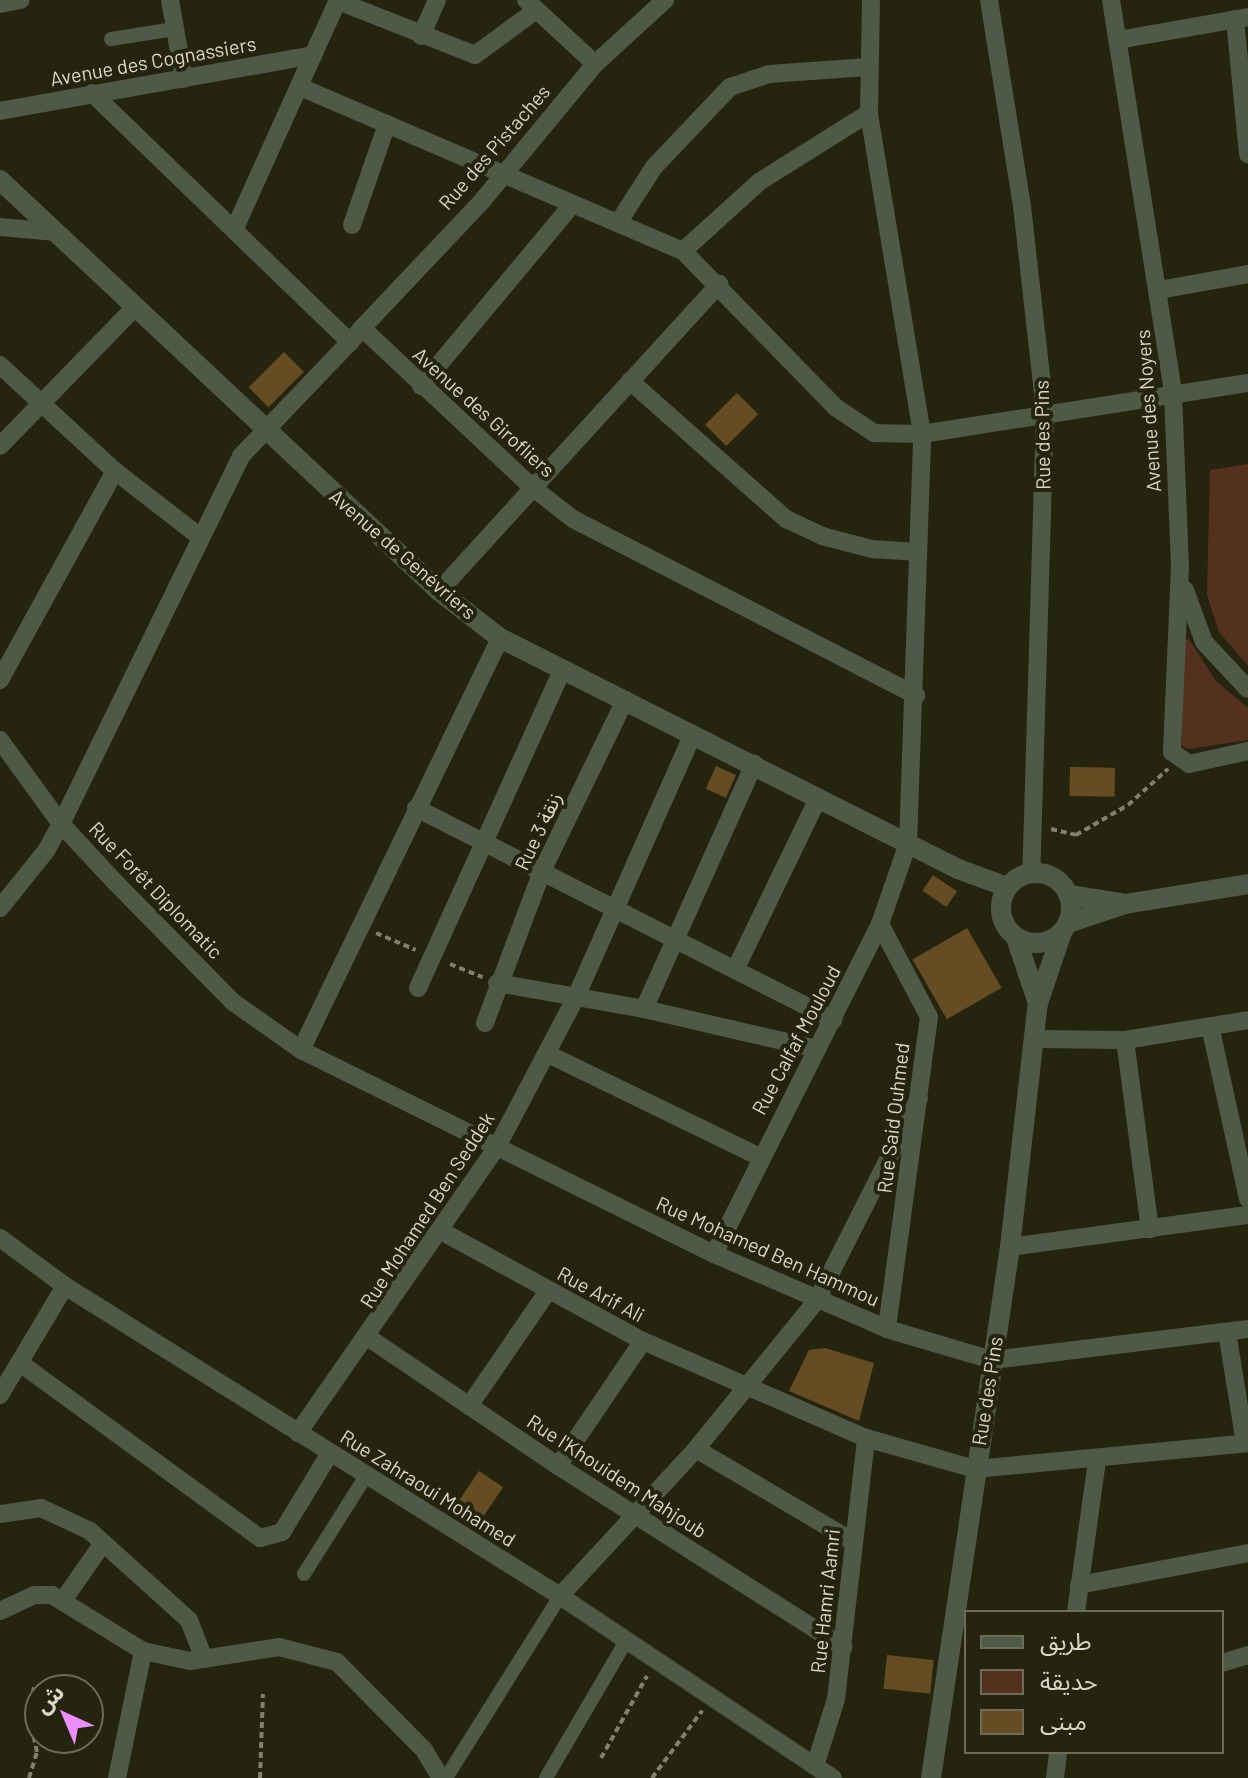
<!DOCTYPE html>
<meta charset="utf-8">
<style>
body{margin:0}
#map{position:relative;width:1248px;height:1778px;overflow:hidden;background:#25240e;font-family:Barlow,"Noto Sans Arabic",sans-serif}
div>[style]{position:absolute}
.green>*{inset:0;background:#54311e}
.building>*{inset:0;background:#664c22;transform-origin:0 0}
.path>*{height:4px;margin-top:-2px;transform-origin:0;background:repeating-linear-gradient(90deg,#82816f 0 6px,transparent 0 10px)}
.pedestrian>*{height:14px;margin:-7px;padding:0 7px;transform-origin:7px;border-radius:7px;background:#4e5948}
.minor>*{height:18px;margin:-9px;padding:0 9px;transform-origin:9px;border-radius:9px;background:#4e5948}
.tertiary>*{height:20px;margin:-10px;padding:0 10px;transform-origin:10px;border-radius:10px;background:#4e5948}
.tertiary>.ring{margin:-10px;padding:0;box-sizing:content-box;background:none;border:20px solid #4e5948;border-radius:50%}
span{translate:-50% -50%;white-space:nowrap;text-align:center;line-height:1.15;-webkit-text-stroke:8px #25240e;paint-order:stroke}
.street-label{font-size:20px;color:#d8d7ca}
.legend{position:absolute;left:964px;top:1610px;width:260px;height:144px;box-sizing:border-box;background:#25240e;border:2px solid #6d6c59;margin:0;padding:10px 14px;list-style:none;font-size:24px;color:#d8d7ca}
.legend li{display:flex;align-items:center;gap:16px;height:40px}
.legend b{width:40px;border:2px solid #6d6c59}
.north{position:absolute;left:24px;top:1674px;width:80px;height:80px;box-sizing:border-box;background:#25240e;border:2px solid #6d6c59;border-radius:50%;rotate:316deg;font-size:22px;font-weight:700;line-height:32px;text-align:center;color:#d8d7ca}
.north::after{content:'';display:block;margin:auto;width:28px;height:36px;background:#eb8dfb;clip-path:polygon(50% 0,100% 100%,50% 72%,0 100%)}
</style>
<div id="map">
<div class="green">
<i style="clip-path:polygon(1248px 464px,1248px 666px,1219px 632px,1207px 595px,1210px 470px)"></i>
<i style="clip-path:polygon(1189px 639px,1216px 681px,1248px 708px,1248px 740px,1189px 749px,1182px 746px,1182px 640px)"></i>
</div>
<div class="building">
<i style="left:284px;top:352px;width:28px;height:50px;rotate:45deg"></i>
<i style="left:737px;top:393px;width:30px;height:45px;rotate:45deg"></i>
<i style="left:716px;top:766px;width:22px;height:25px;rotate:24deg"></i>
<i style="left:1070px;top:767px;width:45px;height:29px;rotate:1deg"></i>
<i style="left:933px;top:875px;width:29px;height:19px;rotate:34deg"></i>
<i style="left:967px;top:928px;width:69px;height:63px;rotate:60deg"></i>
<i style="clip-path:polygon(825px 1348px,874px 1363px,859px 1421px,789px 1391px,809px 1350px)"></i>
<i style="left:479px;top:1471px;width:29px;height:47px;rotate:34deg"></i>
<i style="left:887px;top:1655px;width:47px;height:34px;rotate:6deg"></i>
</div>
<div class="path">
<i style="left:1051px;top:829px;width:26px;rotate:13deg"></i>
<i style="left:1076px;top:835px;width:60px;rotate:-30deg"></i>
<i style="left:1128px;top:805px;width:54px;rotate:-42deg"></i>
<i style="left:376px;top:933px;width:43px;rotate:23deg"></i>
<i style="left:450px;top:964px;width:35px;rotate:22deg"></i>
<i style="left:601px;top:1758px;width:94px;rotate:-60.7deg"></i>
<i style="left:29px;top:1778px;width:27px;rotate:-73deg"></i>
<i style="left:37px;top:1752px;width:40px;rotate:-102deg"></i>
<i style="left:29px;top:1713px;width:26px;rotate:-79deg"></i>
<i style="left:260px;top:1778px;width:84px;rotate:-88deg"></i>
<i style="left:652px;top:1778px;width:84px;rotate:-53.3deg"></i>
</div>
<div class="pedestrian">
<i style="left:111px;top:39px;width:64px;rotate:-9deg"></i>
<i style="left:304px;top:1574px;width:116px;rotate:-57.7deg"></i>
<i style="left:446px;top:1778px;width:215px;rotate:-57.9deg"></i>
<i style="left:546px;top:1778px;width:159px;rotate:-59.7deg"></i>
</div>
<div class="minor">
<i style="left:170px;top:0;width:80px;rotate:80deg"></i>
<i style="left:526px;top:0;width:94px;rotate:42.8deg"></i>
<i style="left:989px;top:0;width:209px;rotate:80.9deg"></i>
<i style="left:1022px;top:206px;width:207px;rotate:83.6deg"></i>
<i style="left:1045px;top:412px;width:461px;rotate:91.7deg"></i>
<i style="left:1111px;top:0;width:398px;rotate:81deg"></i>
<i style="left:1173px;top:393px;width:174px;rotate:87.7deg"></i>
<i style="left:1180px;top:567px;width:185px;rotate:92.5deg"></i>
<i style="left:1172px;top:752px;width:21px;rotate:35deg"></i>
<i style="left:1189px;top:764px;width:60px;rotate:-12.4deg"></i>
<i style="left:338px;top:1px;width:147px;rotate:21.5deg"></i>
<i style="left:475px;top:55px;width:74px;rotate:-36.3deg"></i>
<i style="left:0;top:4px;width:21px;rotate:-11deg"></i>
<i style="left:1235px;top:19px;width:136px;rotate:84.5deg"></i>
<i style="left:421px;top:36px;width:39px;rotate:-66deg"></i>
<i style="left:1118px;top:40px;width:132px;rotate:-10deg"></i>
<i style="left:300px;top:87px;width:417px;rotate:23.2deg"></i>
<i style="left:683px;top:251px;width:218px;rotate:45.7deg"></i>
<i style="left:835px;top:407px;width:47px;rotate:33.7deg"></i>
<i style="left:874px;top:433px;width:48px;rotate:1.2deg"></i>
<i style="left:922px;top:434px;width:330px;rotate:-8.9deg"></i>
<i style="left:92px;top:93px;width:359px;rotate:44deg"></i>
<i style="left:350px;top:342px;width:18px;rotate:-49deg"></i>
<i style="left:362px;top:328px;width:233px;rotate:43.1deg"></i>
<i style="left:532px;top:487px;width:52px;rotate:38deg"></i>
<i style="left:573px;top:519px;width:386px;rotate:27.2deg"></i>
<i style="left:0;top:111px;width:318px;rotate:-10.1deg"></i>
<i style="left:620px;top:220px;width:63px;rotate:-57.3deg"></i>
<i style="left:654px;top:167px;width:110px;rotate:-46.5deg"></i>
<i style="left:730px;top:87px;width:41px;rotate:-18.4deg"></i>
<i style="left:769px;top:74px;width:99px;rotate:-4deg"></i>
<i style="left:352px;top:225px;width:107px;rotate:-70.9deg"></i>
<i style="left:0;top:227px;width:56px;rotate:5.1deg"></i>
<i style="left:235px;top:228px;width:250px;rotate:-65.7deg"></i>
<i style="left:683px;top:251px;width:103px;rotate:-42.2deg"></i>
<i style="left:759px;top:182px;width:130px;rotate:-32.1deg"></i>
<i style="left:1159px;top:290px;width:90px;rotate:-10.2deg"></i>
<i style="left:362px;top:328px;width:175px;rotate:-46.6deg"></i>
<i style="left:482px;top:201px;width:178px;rotate:-50.5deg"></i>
<i style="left:595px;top:64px;width:95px;rotate:-42.4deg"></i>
<i style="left:0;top:365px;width:156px;rotate:42.7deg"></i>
<i style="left:115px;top:471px;width:108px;rotate:37.8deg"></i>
<i style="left:630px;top:381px;width:208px;rotate:41.5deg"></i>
<i style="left:786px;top:519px;width:40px;rotate:25deg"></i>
<i style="left:822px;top:536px;width:52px;rotate:14.6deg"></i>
<i style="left:872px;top:549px;width:46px;rotate:3.7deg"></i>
<i style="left:421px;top:386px;width:236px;rotate:-50.2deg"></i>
<i style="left:0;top:446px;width:192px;rotate:-45.8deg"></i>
<i style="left:1185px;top:590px;width:55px;rotate:69.9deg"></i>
<i style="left:1204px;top:642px;width:64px;rotate:46.9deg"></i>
<i style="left:439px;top:591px;width:416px;rotate:-47.6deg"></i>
<i style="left:0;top:680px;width:239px;rotate:-61.2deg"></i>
<i style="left:0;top:740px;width:104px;rotate:54deg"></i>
<i style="left:61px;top:824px;width:78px;rotate:47.1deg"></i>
<i style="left:114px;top:881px;width:170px;rotate:45.5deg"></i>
<i style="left:233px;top:1002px;width:83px;rotate:35.2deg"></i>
<i style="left:301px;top:1050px;width:461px;rotate:26.3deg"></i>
<i style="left:714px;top:1254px;width:189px;rotate:23.4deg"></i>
<i style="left:887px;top:1329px;width:109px;rotate:16.4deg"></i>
<i style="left:992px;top:1360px;width:258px;rotate:-6.9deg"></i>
<i style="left:416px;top:808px;width:468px;rotate:26.9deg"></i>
<i style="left:0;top:908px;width:73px;rotate:-51.1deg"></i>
<i style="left:46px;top:851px;width:31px;rotate:-61deg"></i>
<i style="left:61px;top:824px;width:410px;rotate:-63.9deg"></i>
<i style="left:241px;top:456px;width:158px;rotate:-46.3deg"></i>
<i style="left:880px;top:924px;width:105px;rotate:62.2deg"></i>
<i style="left:929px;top:1017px;width:315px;rotate:97.7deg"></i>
<i style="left:736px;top:968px;width:189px;rotate:-64.2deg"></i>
<i style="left:497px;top:983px;width:149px;rotate:10deg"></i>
<i style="left:644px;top:1009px;width:178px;rotate:13deg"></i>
<i style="left:418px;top:988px;width:349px;rotate:-65.6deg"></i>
<i style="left:644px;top:1009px;width:269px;rotate:-65.8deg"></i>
<i style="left:485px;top:1023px;width:165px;rotate:-69.4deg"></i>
<i style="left:543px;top:869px;width:188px;rotate:-64.1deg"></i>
<i style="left:1210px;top:1026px;width:177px;rotate:77.6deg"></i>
<i style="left:1036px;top:1039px;width:89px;rotate:0.6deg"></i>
<i style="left:1125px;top:1040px;width:125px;rotate:-9.2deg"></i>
<i style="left:1125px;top:1040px;width:191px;rotate:82.5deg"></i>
<i style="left:301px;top:1050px;width:458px;rotate:-64.2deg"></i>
<i style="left:548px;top:1054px;width:236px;rotate:25.9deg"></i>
<i style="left:441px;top:1231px;width:230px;rotate:28.6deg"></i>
<i style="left:643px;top:1341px;width:243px;rotate:23.5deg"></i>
<i style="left:866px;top:1438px;width:113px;rotate:15.9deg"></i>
<i style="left:975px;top:1469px;width:274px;rotate:-5.4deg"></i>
<i style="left:0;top:1238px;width:81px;rotate:36.4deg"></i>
<i style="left:65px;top:1286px;width:584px;rotate:32.06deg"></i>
<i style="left:560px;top:1596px;width:328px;rotate:33.7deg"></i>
<i style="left:1010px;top:1247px;width:240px;rotate:-7.7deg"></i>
<i style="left:714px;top:1254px;width:369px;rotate:-63.3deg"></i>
<i style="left:880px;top:924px;width:86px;rotate:-70.9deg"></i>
<i style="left:908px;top:843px;width:409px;rotate:-88deg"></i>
<i style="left:922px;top:434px;width:325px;rotate:-99.4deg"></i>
<i style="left:869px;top:113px;width:113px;rotate:-89deg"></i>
<i style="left:1227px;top:1332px;width:112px;rotate:80.8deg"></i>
<i style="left:369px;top:1338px;width:228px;rotate:34.1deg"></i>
<i style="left:558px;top:1466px;width:338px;rotate:32.4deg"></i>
<i style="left:20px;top:1363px;width:297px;rotate:36.1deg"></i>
<i style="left:260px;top:1538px;width:23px;rotate:-15deg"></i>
<i style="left:282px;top:1532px;width:92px;rotate:-58.7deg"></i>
<i style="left:0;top:1395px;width:127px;rotate:-59.2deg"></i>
<i style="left:469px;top:1406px;width:140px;rotate:-55.5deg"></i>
<i style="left:298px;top:1433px;width:351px;rotate:-55.2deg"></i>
<i style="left:498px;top:1145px;width:165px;rotate:-62.2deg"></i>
<i style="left:575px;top:999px;width:288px;rotate:-66deg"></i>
<i style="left:696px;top:1449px;width:183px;rotate:30.5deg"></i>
<i style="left:558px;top:1466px;width:151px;rotate:-55.8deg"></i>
<i style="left:0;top:1514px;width:41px;rotate:-8.3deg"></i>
<i style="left:41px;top:1508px;width:54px;rotate:25.1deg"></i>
<i style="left:90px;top:1531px;width:133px;rotate:42deg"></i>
<i style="left:189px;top:1620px;width:42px;rotate:69deg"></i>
<i style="left:1079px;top:1585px;width:172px;rotate:-10.7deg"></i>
<i style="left:560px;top:1596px;width:200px;rotate:-47.2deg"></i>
<i style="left:696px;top:1449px;width:192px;rotate:-50.9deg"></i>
<i style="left:817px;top:1300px;width:226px;rotate:-63.2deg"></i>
<i style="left:64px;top:1599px;width:68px;rotate:-55.1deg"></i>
<i style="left:0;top:1611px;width:38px;rotate:-25deg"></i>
<i style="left:35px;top:1595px;width:17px"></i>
<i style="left:52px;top:1595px;width:107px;rotate:31.6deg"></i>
<i style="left:143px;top:1651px;width:48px;rotate:12deg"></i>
<i style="left:190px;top:1661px;width:90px;rotate:-8.9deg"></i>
<i style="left:279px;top:1647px;width:60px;rotate:14.5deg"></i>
<i style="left:337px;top:1662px;width:124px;rotate:45.3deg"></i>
<i style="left:424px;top:1750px;width:33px;rotate:59deg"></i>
<i style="left:1076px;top:1612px;width:153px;rotate:-82.1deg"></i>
<i style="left:1222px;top:1663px;width:27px;rotate:-17deg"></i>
<i style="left:815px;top:1766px;width:70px;rotate:-72.6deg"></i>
<i style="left:836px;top:1699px;width:263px;rotate:-83.4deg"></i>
<i style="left:117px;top:1778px;width:130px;rotate:-78.4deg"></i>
<i style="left:1055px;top:1778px;width:26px;rotate:-83deg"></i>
</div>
<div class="tertiary">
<i style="left:0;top:180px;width:601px;rotate:43.11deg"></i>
<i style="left:439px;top:591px;width:77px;rotate:37.6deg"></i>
<i style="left:500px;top:638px;width:513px;rotate:26.76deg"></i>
<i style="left:958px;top:869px;width:52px;rotate:20.2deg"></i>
<i class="ring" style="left:1001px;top:873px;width:50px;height:50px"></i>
<i style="left:1069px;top:895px;width:53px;rotate:8.7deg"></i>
<i style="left:1068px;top:923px;width:60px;rotate:-18.4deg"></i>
<i style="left:1125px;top:904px;width:125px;rotate:-9.2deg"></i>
<i style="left:1016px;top:938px;width:69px;rotate:71.3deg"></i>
<i style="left:931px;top:1778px;width:537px;rotate:-81.54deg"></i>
<i style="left:1010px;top:1247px;width:246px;rotate:-83.5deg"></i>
<i style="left:1038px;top:1003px;width:75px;rotate:-71.3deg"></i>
</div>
<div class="street-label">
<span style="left:153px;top:61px;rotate:-10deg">Avenue des Cognassiers</span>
<span style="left:494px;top:147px;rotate:-49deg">Rue des Pistaches</span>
<span style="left:1148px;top:411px;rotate:-94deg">Avenue des Noyers</span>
<span style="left:484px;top:412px;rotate:42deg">Avenue des Girofliers</span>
<span style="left:1042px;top:435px;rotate:-91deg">Rue des Pins</span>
<span style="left:403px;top:554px;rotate:41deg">Avenue de Genévriers</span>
<span style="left:538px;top:831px;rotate:-65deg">Rue 3 زنقة</span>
<span style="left:156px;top:890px;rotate:46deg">Rue Forêt Diplomatic</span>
<span style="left:796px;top:1040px;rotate:-62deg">Rue Calfaf Mouloud</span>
<span style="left:893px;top:1118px;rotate:-83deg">Rue Said Ouhmed</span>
<span style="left:427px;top:1210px;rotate:-57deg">Rue Mohamed Ben Seddek</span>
<span style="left:768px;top:1251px;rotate:24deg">Rue Mohamed Ben Hammou</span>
<span style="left:601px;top:1294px;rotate:28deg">Rue Arif Ali</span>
<span style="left:987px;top:1391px;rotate:-81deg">Rue des Pins</span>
<span style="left:617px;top:1476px;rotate:33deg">Rue l'Khouidem Mahjoub</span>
<span style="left:428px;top:1488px;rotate:32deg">Rue Zahraoui Mohamed</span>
<span style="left:825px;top:1601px;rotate:-84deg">Rue Hamri Aamri</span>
</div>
<ul class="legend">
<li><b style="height:10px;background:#4e5948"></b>طريق</li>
<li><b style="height:22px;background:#54311e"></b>حديقة</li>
<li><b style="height:22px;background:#664c22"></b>مبنى</li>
</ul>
<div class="north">ش</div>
</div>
